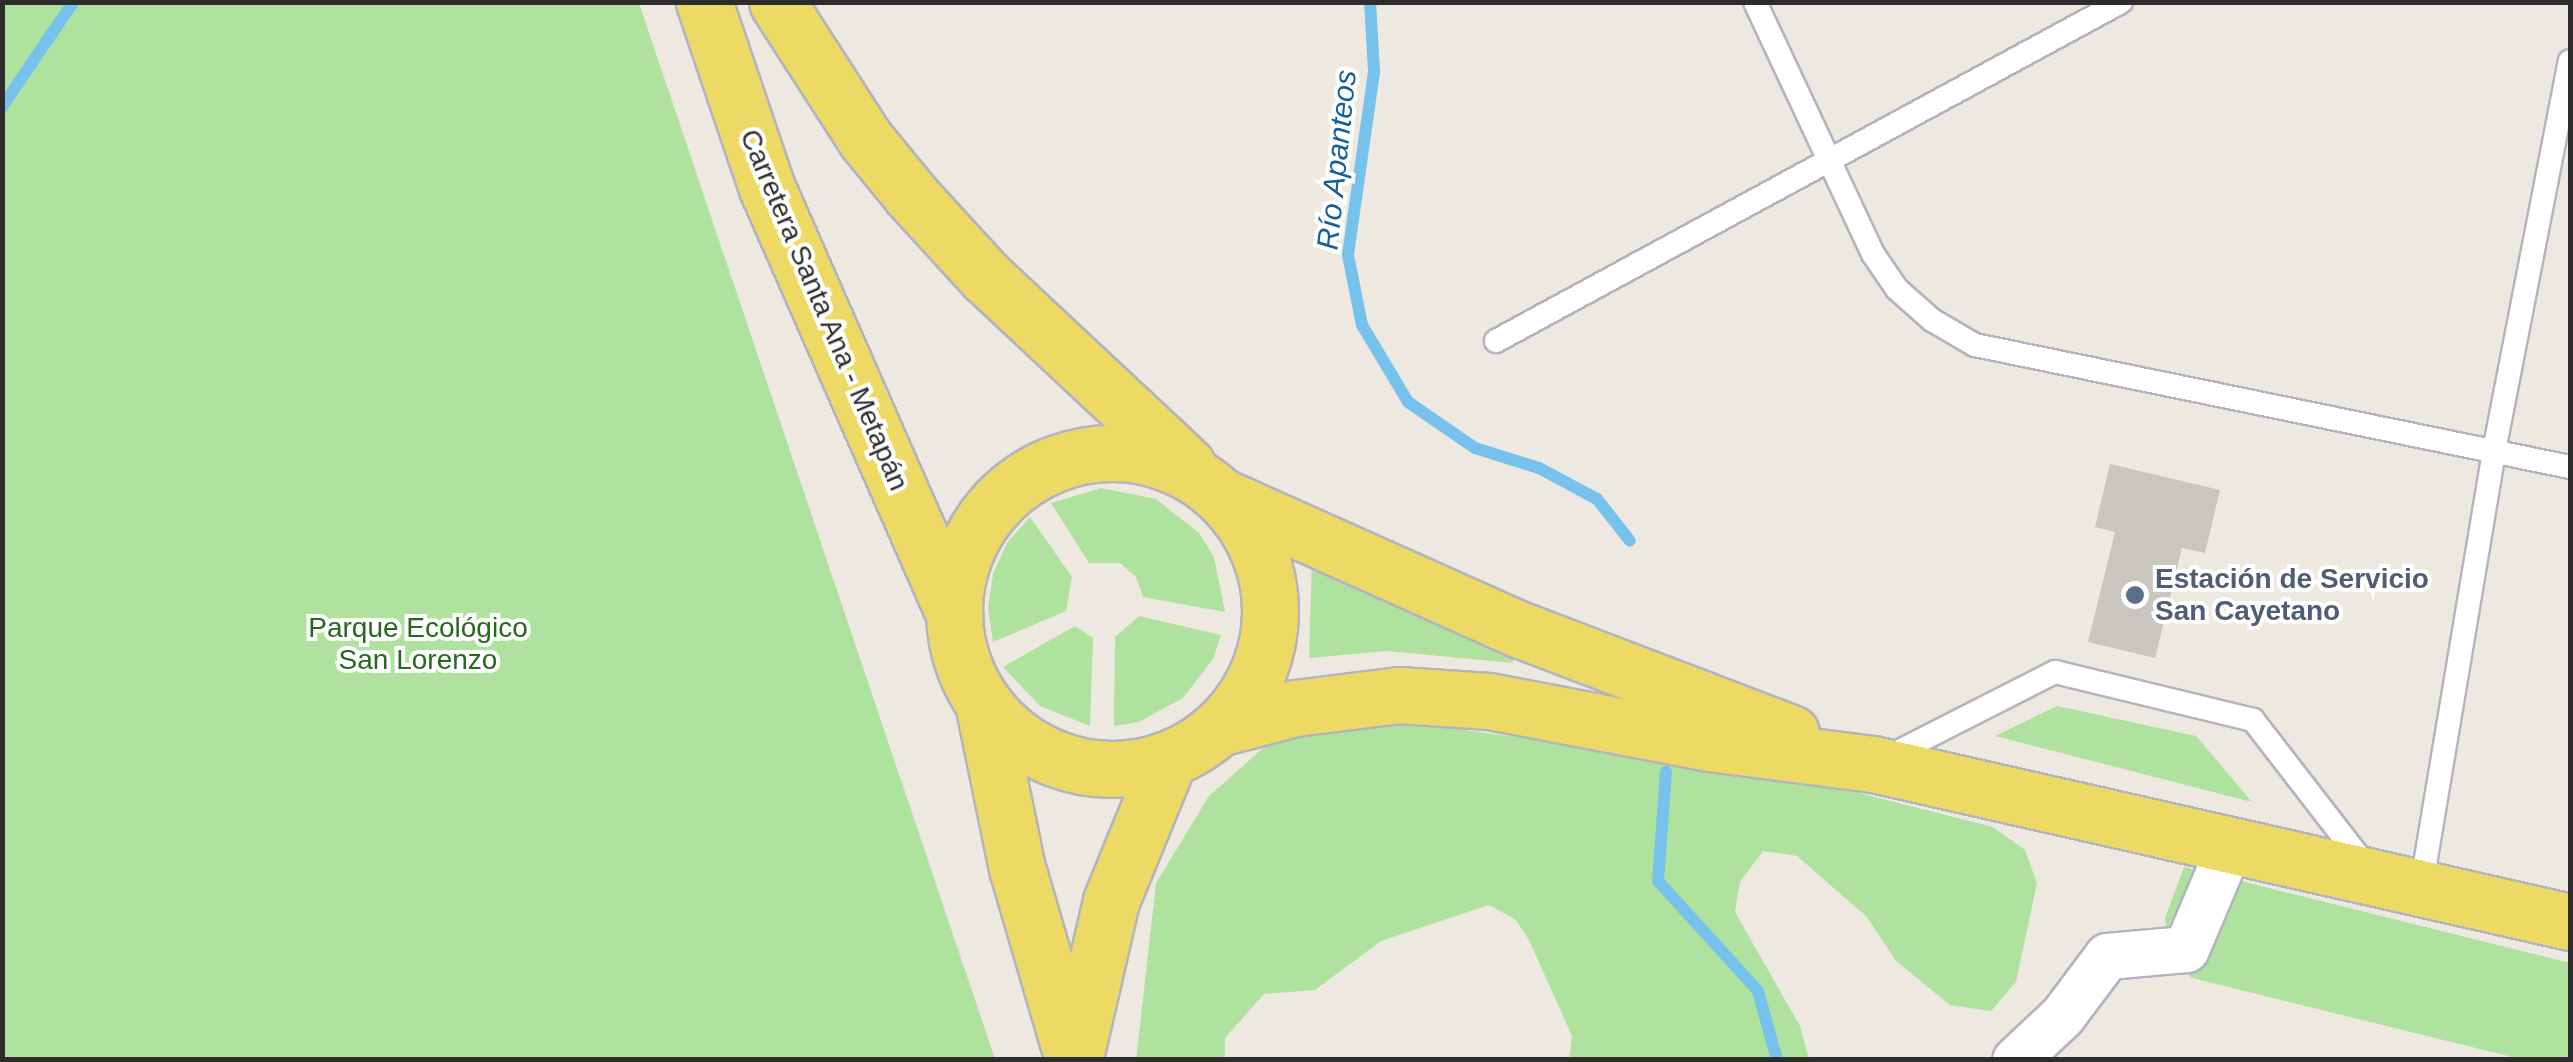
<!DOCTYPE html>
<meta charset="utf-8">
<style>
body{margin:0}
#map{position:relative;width:2573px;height:1062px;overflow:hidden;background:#eee9e0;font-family:Arial,sans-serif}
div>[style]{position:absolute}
.green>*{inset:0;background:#afe29e}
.stream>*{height:12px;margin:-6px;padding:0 6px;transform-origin:6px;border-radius:6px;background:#76c2ec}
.building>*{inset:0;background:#c9c6bf}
.roads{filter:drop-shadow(2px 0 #b3b4bf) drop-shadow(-2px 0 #b3b4bf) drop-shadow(0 2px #b3b4bf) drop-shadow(0 -2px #b3b4bf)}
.lane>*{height:22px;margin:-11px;padding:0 11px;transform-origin:11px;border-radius:11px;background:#fff}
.street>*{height:45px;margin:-22.5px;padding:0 22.5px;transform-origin:22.5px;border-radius:22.5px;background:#fff}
.primary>*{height:55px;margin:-27.5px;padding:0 27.5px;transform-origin:27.5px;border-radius:27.5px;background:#edda65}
.primary>.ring{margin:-27.5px;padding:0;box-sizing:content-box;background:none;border:55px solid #edda65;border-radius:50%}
.dots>*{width:28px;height:28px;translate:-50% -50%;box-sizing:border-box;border:5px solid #fff;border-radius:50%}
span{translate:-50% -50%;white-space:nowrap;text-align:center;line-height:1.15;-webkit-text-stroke:8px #fff;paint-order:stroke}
.street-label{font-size:28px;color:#2d2d2d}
.service-label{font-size:28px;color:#4e5e75;font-weight:700}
.left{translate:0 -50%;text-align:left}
.park-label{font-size:28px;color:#26691d}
.water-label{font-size:30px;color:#125f9c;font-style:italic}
.frame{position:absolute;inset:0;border:5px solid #2d2d2d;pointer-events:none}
</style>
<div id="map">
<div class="green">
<i style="clip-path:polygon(639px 3px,995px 1059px,3px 1059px,3px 4px)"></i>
<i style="clip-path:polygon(1101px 488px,1156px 499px,1199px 533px,1214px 557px,1225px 612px,1143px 597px,1136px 577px,1120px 563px,1089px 563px,1051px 503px)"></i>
<i style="clip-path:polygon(1030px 517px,1072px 577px,1066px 611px,993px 642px,988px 608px,993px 574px,1007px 543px)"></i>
<i style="clip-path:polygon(1312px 559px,1513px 656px,1513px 663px,1387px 651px,1309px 658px)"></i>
<i style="clip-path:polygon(1139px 616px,1221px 635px,1213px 659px,1183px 698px,1139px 722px,1114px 726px,1115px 637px)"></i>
<i style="clip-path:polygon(1075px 626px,1093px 638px,1090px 726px,1040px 706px,1003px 667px)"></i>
<i style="clip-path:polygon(2057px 706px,2196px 736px,2252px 802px,1995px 736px)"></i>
<i style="clip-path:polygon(1404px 722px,1777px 772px,1993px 827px,2025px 850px,2037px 883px,2016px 982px,1991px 1011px,1950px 1005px,1896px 961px,1867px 917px,1797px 856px,1763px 851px,1740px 882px,1735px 912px,1800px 1026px,1809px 1059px,1569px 1059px,1572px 1036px,1529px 940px,1516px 920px,1489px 905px,1381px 941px,1315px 990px,1264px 994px,1225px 1038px,1225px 1059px,1136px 1060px,1156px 883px,1209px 796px,1270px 742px)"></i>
<i style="clip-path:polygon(2184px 867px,2570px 963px,2570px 1059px,2520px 1059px,2192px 978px,2171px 958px,2165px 918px)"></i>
</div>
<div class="stream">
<i style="left:1370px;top:2px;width:70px;rotate:86.7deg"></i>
<i style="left:1374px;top:72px;width:185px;rotate:98.1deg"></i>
<i style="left:1348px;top:255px;width:71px;rotate:78.7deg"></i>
<i style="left:1362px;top:325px;width:90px;rotate:59.1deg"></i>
<i style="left:1408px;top:402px;width:81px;rotate:34.5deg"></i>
<i style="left:1475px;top:448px;width:67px;rotate:17.4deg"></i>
<i style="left:1539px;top:468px;width:66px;rotate:28.1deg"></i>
<i style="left:1597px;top:499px;width:53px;rotate:51.8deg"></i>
<i style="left:2px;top:107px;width:127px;rotate:-55.9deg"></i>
<i style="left:1666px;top:772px;width:109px;rotate:94.2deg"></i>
<i style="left:1658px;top:881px;width:149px;rotate:47.7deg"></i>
<i style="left:1758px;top:991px;width:72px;rotate:74.6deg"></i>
</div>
<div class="building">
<i style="clip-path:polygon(2110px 464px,2220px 490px,2205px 553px,2182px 548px,2155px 658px,2088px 642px,2115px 532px,2095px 527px)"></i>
</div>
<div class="roads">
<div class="lane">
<i style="left:1755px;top:2px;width:278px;rotate:64.9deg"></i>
<i style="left:1873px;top:254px;width:42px;rotate:55.6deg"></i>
<i style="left:1897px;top:289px;width:47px;rotate:41.5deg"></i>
<i style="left:1932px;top:320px;width:50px;rotate:30.2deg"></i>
<i style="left:1975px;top:345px;width:607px;rotate:11.59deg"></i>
<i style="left:1496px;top:341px;width:711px;rotate:-28.48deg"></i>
<i style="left:1886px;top:758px;width:190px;rotate:-27deg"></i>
<i style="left:2055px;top:672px;width:204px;rotate:13.6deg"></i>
<i style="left:2253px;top:720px;width:185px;rotate:52.3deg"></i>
<i style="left:2421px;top:888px;width:443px;rotate:-80.5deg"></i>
<i style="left:2494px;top:451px;width:397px;rotate:-79deg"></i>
</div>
<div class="street">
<i style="left:2015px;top:1060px;width:64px;rotate:-43.1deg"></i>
<i style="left:2062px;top:1016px;width:75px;rotate:-53.1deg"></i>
<i style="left:2107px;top:956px;width:79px;rotate:-5.1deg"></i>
<i style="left:2186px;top:949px;width:113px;rotate:-67.1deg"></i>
</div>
<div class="primary">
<i style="left:704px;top:2px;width:196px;rotate:71.3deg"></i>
<i style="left:767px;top:188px;width:466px;rotate:66.3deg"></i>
<i style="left:777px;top:2px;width:164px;rotate:57.2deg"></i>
<i style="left:866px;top:140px;width:71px;rotate:50.7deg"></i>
<i style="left:911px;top:195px;width:110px;rotate:47.6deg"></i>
<i style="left:985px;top:276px;width:277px;rotate:43.1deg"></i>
<i class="ring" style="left:954px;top:453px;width:261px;height:261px"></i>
<i style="left:1223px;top:497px;width:326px;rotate:24.1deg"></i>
<i style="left:1521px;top:630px;width:289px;rotate:20.9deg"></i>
<i style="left:983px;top:703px;width:168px;rotate:78.4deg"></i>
<i style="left:1017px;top:868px;width:200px;rotate:73.7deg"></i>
<i style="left:1219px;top:728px;width:79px;rotate:-14.7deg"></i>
<i style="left:1295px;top:708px;width:105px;rotate:-7.1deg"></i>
<i style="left:1399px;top:695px;width:90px;rotate:3.8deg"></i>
<i style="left:1489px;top:701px;width:224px;rotate:10.8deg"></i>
<i style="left:1709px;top:743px;width:165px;rotate:7.3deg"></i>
<i style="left:1873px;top:764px;width:715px;rotate:12.77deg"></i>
<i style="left:1075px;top:1057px;width:160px;rotate:-77deg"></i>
<i style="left:1111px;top:901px;width:153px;rotate:-67.8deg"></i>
</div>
</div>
<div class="dots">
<i style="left:2135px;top:595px;background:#5c6f8a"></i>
</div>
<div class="street-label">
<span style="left:824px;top:310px;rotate:67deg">Carretera Santa Ana - Metapán</span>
</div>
<div class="service-label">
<span class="left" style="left:2155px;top:595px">Estación de Servicio<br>San Cayetano</span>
</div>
<div class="park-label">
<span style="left:418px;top:644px">Parque Ecológico<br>San Lorenzo</span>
</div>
<div class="water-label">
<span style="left:1337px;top:160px;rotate:-84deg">Río Apanteos</span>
</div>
<div class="frame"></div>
</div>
